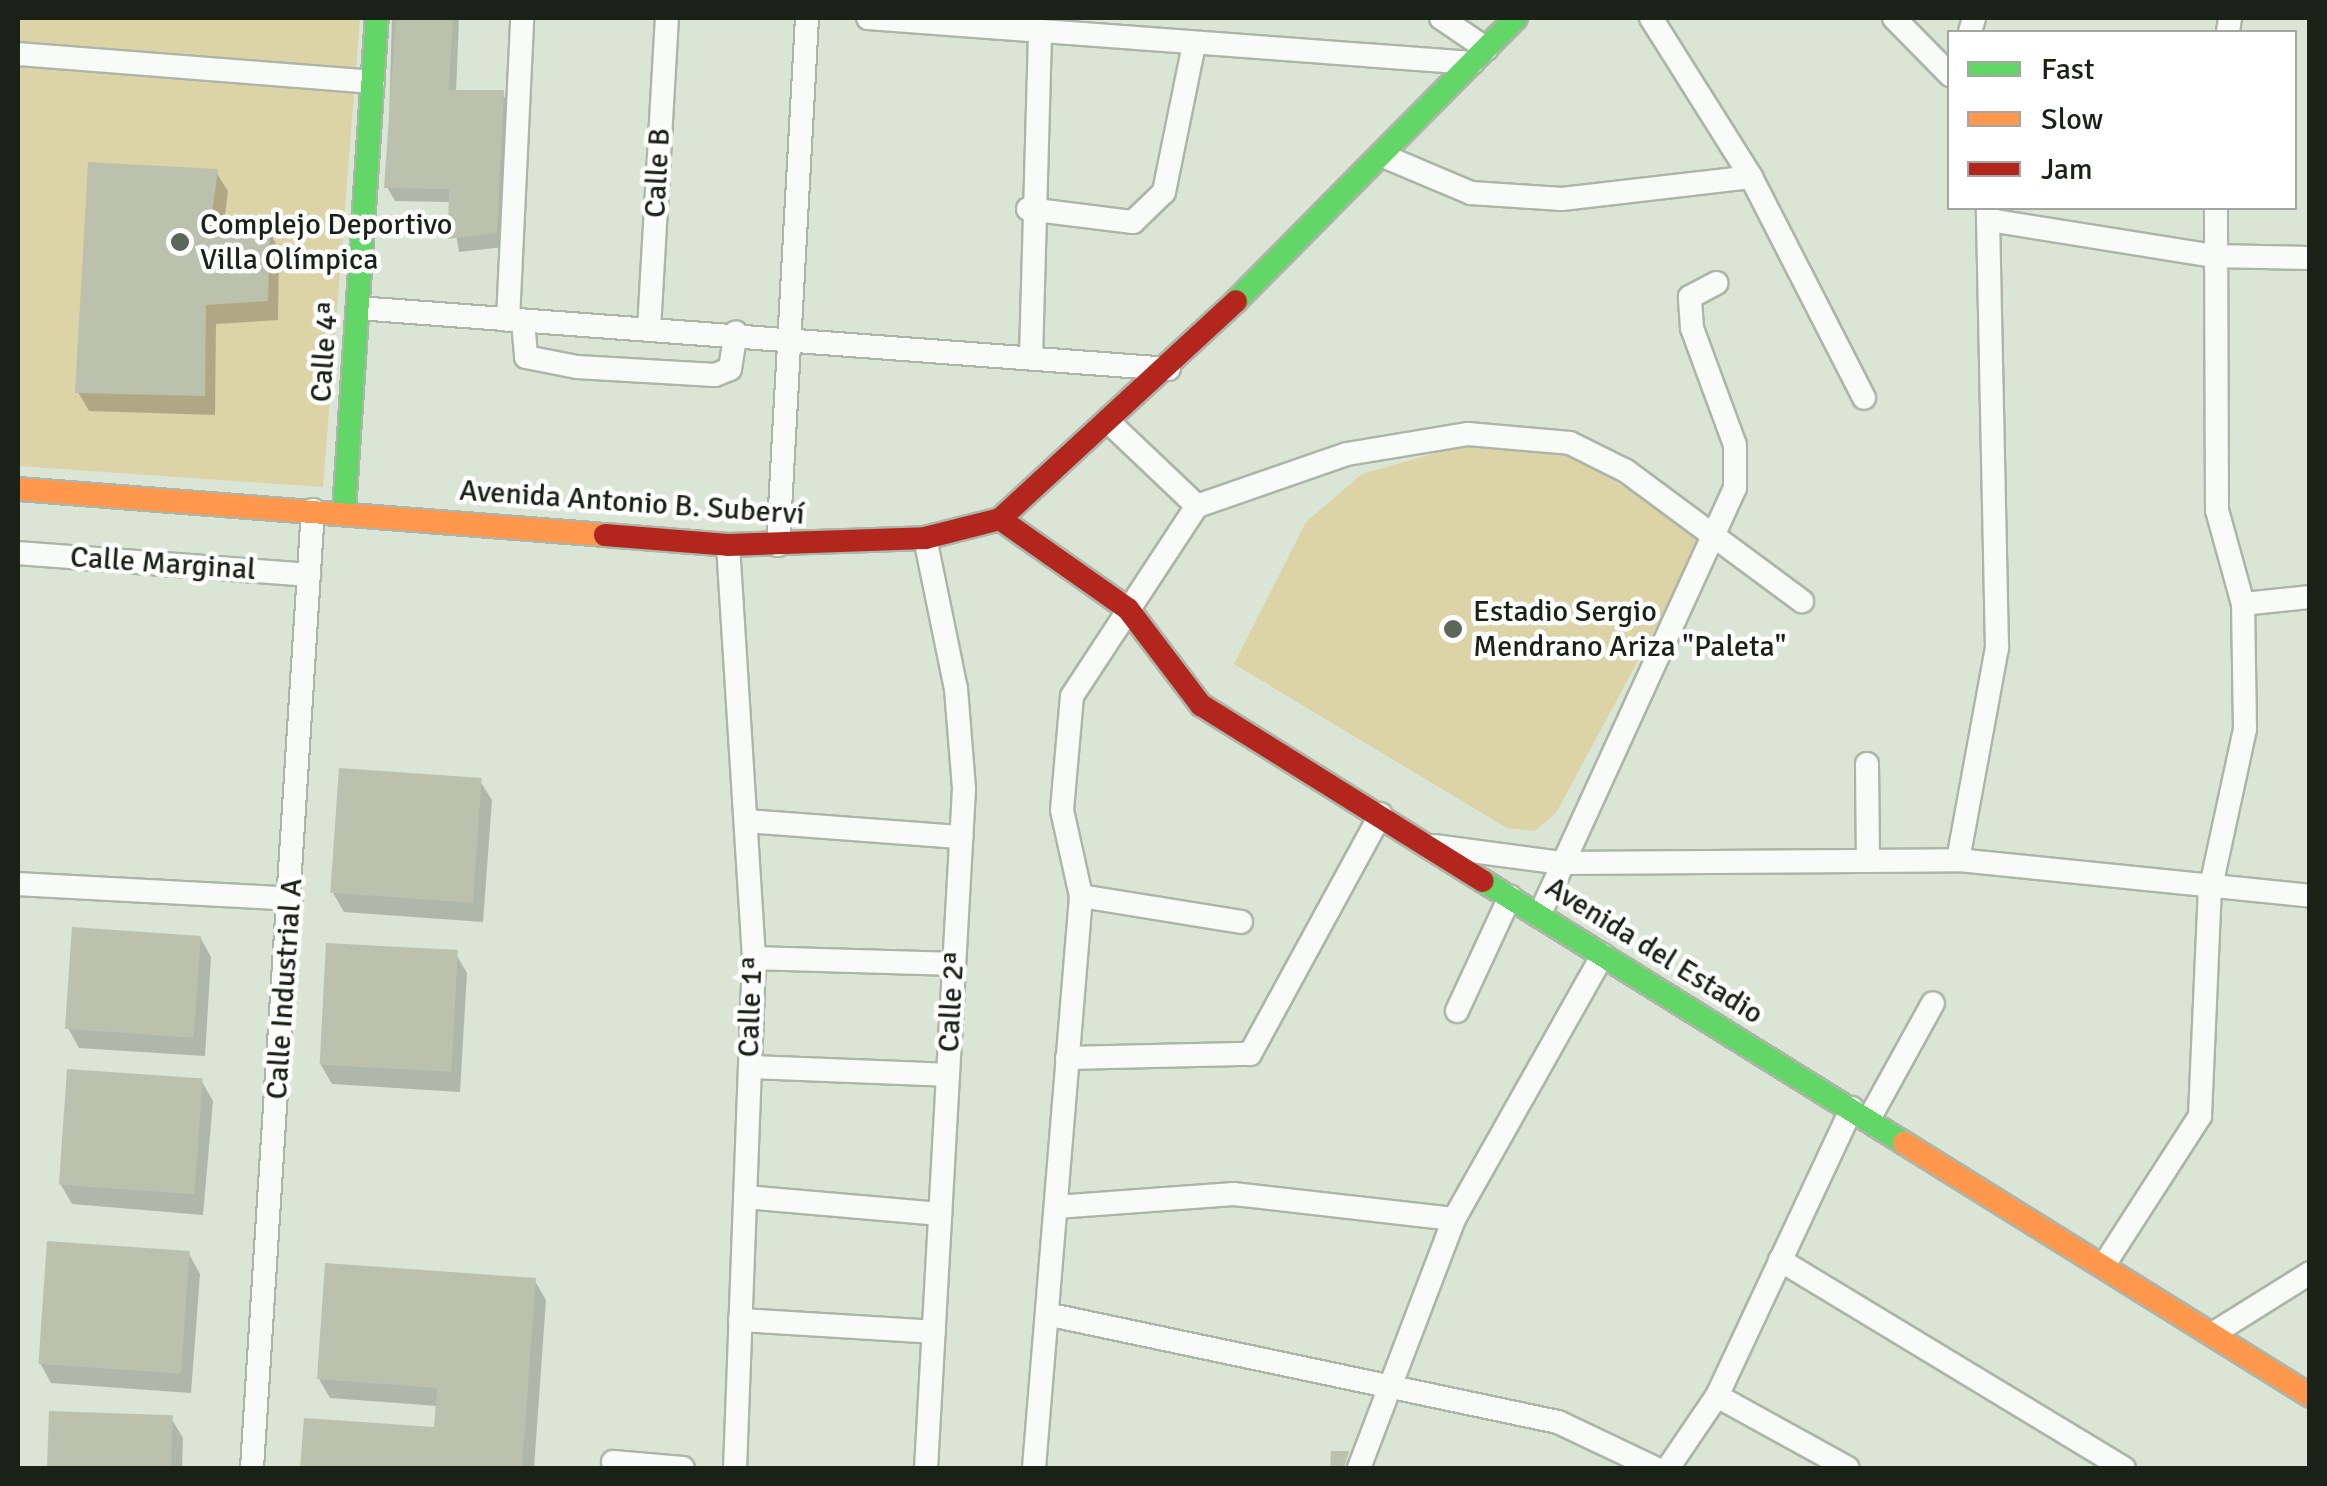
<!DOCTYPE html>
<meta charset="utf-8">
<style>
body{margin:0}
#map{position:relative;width:2327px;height:1486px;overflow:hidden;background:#dae5d5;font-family:Signika,sans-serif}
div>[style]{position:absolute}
.green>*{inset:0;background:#dcd3a7}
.shadow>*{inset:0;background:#0003}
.building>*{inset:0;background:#bbc1ad;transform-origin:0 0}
.roads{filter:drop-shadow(2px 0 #acb5a8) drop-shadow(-2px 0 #acb5a8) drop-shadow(0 2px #acb5a8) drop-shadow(0 -2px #acb5a8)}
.street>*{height:22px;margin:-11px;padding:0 11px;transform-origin:11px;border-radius:11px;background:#f9fbf9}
.fast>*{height:22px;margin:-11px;padding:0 11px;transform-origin:11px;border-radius:11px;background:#63d668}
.slow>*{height:22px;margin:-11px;padding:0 11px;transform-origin:11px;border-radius:11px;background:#ff974d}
.jam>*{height:22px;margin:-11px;padding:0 11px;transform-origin:11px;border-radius:11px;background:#b3261e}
.dots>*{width:28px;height:28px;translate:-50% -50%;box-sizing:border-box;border:5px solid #fff;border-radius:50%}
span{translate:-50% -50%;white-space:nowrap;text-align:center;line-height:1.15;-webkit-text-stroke:9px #fff;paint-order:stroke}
.street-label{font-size:30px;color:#1a2117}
.poi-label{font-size:30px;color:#1a2117}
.left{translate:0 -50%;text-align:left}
.frame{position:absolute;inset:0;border:20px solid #1a2117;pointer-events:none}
.legend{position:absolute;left:1947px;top:30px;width:350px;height:180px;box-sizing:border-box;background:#fff;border:2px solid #a3a6a2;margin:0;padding:12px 18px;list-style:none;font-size:30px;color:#1a2117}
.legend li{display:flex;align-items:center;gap:20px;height:50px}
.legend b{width:50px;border:2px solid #a3a6a2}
</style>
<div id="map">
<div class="green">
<i style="clip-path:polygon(18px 18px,360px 18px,323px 487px,18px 466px)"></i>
<i style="clip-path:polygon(1460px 446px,1565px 451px,1705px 536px,1556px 813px,1535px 831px,1507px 828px,1234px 664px,1306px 522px,1362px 474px)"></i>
</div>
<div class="shadow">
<i style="clip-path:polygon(392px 18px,459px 18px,456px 93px,502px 93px,510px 107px,504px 247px,459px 252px,451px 202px,395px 201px,387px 187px)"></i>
<i style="clip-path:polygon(216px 172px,228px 191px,223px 231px,268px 230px,279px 249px,278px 320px,216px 324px,215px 415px,89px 411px,78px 392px)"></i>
<i style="clip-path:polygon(480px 781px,492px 800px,483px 922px,344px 912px,333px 893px)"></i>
<i style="clip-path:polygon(200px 937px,211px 957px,205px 1056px,79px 1048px,68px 1028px)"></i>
<i style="clip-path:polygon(456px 954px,467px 973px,460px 1092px,332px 1084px,321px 1065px)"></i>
<i style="clip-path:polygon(202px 1082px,213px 1101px,203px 1215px,72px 1204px,61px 1185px)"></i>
<i style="clip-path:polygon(189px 1254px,200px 1274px,191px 1393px,51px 1383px,40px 1363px)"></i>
<i style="clip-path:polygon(535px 1281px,546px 1300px,534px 1468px,302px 1468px,306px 1420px,436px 1430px,438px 1406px,330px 1398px,319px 1379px)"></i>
<i style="clip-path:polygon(51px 1414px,171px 1418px,183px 1438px,182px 1468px,49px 1468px)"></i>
</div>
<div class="building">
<i style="clip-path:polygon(396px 18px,453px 18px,449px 90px,504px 90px,497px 233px,448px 239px,449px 189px,384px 188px)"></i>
<i style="clip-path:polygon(88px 162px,218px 169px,210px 228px,270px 227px,268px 301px,206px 305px,205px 396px,75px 393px)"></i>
<i style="left:339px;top:768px;width:143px;height:125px;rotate:4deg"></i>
<i style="left:72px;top:927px;width:129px;height:102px;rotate:4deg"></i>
<i style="left:326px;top:943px;width:132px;height:122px;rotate:3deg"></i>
<i style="left:67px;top:1069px;width:136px;height:116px;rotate:4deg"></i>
<i style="left:47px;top:1241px;width:143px;height:123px;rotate:4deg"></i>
<i style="clip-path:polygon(325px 1263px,536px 1278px,522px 1468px,300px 1468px,304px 1418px,434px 1427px,437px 1388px,317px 1379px)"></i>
<i style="left:49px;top:1411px;width:124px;height:57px;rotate:2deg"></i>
<i style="clip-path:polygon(1331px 1451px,1349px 1451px,1344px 1468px,1330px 1468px)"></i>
</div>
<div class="roads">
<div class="street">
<i style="left:868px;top:18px;width:606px;rotate:4.26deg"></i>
<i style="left:1441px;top:18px;width:55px;rotate:34deg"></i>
<i style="left:1651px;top:18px;width:188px;rotate:57.8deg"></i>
<i style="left:1751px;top:177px;width:248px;rotate:62.9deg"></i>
<i style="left:1894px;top:18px;width:80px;rotate:45.5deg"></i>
<i style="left:1970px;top:32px;width:15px;rotate:-74deg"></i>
<i style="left:2228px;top:32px;width:14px;rotate:-82deg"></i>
<i style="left:18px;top:54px;width:356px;rotate:4.5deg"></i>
<i style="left:1381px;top:155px;width:98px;rotate:22.9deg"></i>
<i style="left:1471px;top:193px;width:91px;rotate:3.8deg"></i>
<i style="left:1562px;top:199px;width:190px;rotate:-6.6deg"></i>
<i style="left:1028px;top:209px;width:106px;rotate:7.1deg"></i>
<i style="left:1133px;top:222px;width:43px;rotate:-44.1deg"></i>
<i style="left:1164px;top:192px;width:146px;rotate:-78.5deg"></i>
<i style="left:1989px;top:220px;width:227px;rotate:9.1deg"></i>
<i style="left:2213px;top:256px;width:97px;rotate:1.2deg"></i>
<i style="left:358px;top:308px;width:813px;rotate:4.3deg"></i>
<i style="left:508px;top:320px;width:302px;rotate:-87.3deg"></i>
<i style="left:523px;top:321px;width:36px;rotate:85deg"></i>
<i style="left:526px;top:357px;width:52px;rotate:11.1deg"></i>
<i style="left:577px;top:367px;width:138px;rotate:3.3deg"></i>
<i style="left:715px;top:375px;width:16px;rotate:-22deg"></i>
<i style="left:730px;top:369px;width:37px;rotate:-81deg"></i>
<i style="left:649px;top:329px;width:312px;rotate:-86.7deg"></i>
<i style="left:1031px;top:357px;width:320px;rotate:-88.4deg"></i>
<i style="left:1112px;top:425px;width:117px;rotate:43.6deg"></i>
<i style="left:925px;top:538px;width:154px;rotate:78.4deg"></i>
<i style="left:956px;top:689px;width:100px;rotate:85.4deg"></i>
<i style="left:964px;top:789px;width:680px;rotate:93.2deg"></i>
<i style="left:728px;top:545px;width:414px;rotate:86.4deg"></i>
<i style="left:754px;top:958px;width:510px;rotate:92.13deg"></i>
<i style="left:778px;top:545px;width:528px;rotate:-86.85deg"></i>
<i style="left:18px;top:553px;width:292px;rotate:4.3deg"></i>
<i style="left:2243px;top:604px;width:67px;rotate:-6deg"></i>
<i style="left:1867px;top:764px;width:97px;rotate:89.4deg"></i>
<i style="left:747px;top:821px;width:215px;rotate:4.3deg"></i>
<i style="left:1434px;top:846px;width:128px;rotate:7.6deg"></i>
<i style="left:1561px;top:863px;width:397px;rotate:-0.4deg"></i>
<i style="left:1958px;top:860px;width:354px;rotate:5.8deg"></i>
<i style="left:1958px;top:860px;width:216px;rotate:-79.6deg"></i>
<i style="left:1997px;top:648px;width:440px;rotate:-91.2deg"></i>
<i style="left:18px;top:884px;width:273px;rotate:3.1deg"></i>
<i style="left:1081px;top:896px;width:162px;rotate:9.2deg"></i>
<i style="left:1539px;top:916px;width:471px;rotate:-65.4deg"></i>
<i style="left:1735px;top:488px;width:43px;rotate:-90deg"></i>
<i style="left:1735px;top:445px;width:125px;rotate:-110.2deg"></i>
<i style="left:1692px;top:328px;width:31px;rotate:-94deg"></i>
<i style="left:1690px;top:297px;width:30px;rotate:-28deg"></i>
<i style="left:754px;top:958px;width:200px;rotate:1.7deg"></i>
<i style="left:1457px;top:1011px;width:126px;rotate:-65.1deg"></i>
<i style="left:1067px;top:1058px;width:183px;rotate:-1.3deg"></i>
<i style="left:1250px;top:1054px;width:273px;rotate:-61.4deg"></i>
<i style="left:750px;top:1067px;width:197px;rotate:2.3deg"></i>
<i style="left:1869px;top:1119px;width:132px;rotate:-61.1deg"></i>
<i style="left:745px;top:1197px;width:196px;rotate:5deg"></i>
<i style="left:1056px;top:1207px;width:178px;rotate:-4.2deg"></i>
<i style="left:1234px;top:1194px;width:221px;rotate:6.5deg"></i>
<i style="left:1780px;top:1260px;width:402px;rotate:31.2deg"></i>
<i style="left:2104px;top:1265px;width:177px;rotate:-57.2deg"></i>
<i style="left:2200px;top:1116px;width:225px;rotate:-87.5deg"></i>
<i style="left:2210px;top:891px;width:166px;rotate:-77.8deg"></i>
<i style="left:2245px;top:729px;width:125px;rotate:-90.9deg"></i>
<i style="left:2243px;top:604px;width:98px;rotate:-105.5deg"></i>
<i style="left:2217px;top:510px;width:302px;rotate:-90.2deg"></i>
<i style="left:1051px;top:1315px;width:518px;rotate:11.92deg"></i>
<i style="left:1558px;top:1422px;width:107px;rotate:25.4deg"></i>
<i style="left:740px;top:1320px;width:194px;rotate:3.5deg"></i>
<i style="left:2214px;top:1333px;width:113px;rotate:-32deg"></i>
<i style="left:1717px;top:1396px;width:149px;rotate:28.8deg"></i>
<i style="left:613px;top:1462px;width:70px;rotate:4.9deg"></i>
<i style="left:252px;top:1468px;width:960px;rotate:-86.36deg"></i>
<i style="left:1034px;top:1468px;width:574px;rotate:-85.3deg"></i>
<i style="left:1081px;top:896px;width:88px;rotate:-102.5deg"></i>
<i style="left:1062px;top:810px;width:114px;rotate:-85deg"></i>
<i style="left:1072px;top:696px;width:227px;rotate:-56.7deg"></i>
<i style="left:1197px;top:506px;width:159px;rotate:-19.1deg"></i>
<i style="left:1347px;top:454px;width:123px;rotate:-9.4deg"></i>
<i style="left:1468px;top:434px;width:102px;rotate:5deg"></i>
<i style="left:1570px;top:443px;width:63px;rotate:26.6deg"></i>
<i style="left:1626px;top:471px;width:219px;rotate:36.5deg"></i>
<i style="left:1359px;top:1468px;width:267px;rotate:-69.1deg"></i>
<i style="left:1454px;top:1219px;width:303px;rotate:-60.6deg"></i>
<i style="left:1668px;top:1468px;width:87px;rotate:-55.8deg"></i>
<i style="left:1717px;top:1396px;width:318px;rotate:-64.9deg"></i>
</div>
<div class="fast">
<i style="left:1236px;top:301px;width:398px;rotate:-45.3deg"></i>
<i style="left:344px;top:511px;width:494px;rotate:-86.2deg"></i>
<i style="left:1483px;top:881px;width:496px;rotate:31.9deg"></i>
</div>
<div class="slow">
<i style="left:18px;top:489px;width:589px;rotate:4.48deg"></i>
<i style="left:1904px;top:1143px;width:478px;rotate:31.9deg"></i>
</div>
<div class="jam">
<i style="left:1000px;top:519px;width:156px;rotate:35.1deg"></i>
<i style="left:1128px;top:609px;width:121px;rotate:52.8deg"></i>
<i style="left:1201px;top:705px;width:332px;rotate:32deg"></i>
<i style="left:605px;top:535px;width:123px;rotate:4.6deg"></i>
<i style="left:728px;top:545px;width:197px;rotate:-2deg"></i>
<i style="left:925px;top:538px;width:77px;rotate:-14.2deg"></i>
<i style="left:1000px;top:519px;width:321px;rotate:-42.7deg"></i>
</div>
</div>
<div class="dots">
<i style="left:180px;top:242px;background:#5d665a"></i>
<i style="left:1453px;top:629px;background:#5d665a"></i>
</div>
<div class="street-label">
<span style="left:658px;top:173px;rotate:-87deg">Calle B</span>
<span style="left:325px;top:352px;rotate:-86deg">Calle 4ª</span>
<span style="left:632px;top:503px;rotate:4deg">Avenida Antonio B. Suberví</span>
<span style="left:163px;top:564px;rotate:4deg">Calle Marginal</span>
<span style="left:1654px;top:951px;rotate:32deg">Avenida del Estadio</span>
<span style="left:285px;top:989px;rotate:-86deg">Calle Industrial A</span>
<span style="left:952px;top:1002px;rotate:-87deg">Calle 2ª</span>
<span style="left:751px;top:1007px;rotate:-88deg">Calle 1ª</span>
</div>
<div class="poi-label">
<span class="left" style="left:200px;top:242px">Complejo Deportivo<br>Villa Olímpica</span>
<span class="left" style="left:1473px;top:629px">Estadio Sergio<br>Mendrano Ariza "Paleta"</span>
</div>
<div class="frame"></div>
<ul class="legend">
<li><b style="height:12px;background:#63d668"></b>Fast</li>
<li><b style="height:12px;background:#ff974d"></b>Slow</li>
<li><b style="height:12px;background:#b3261e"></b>Jam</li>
</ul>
</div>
